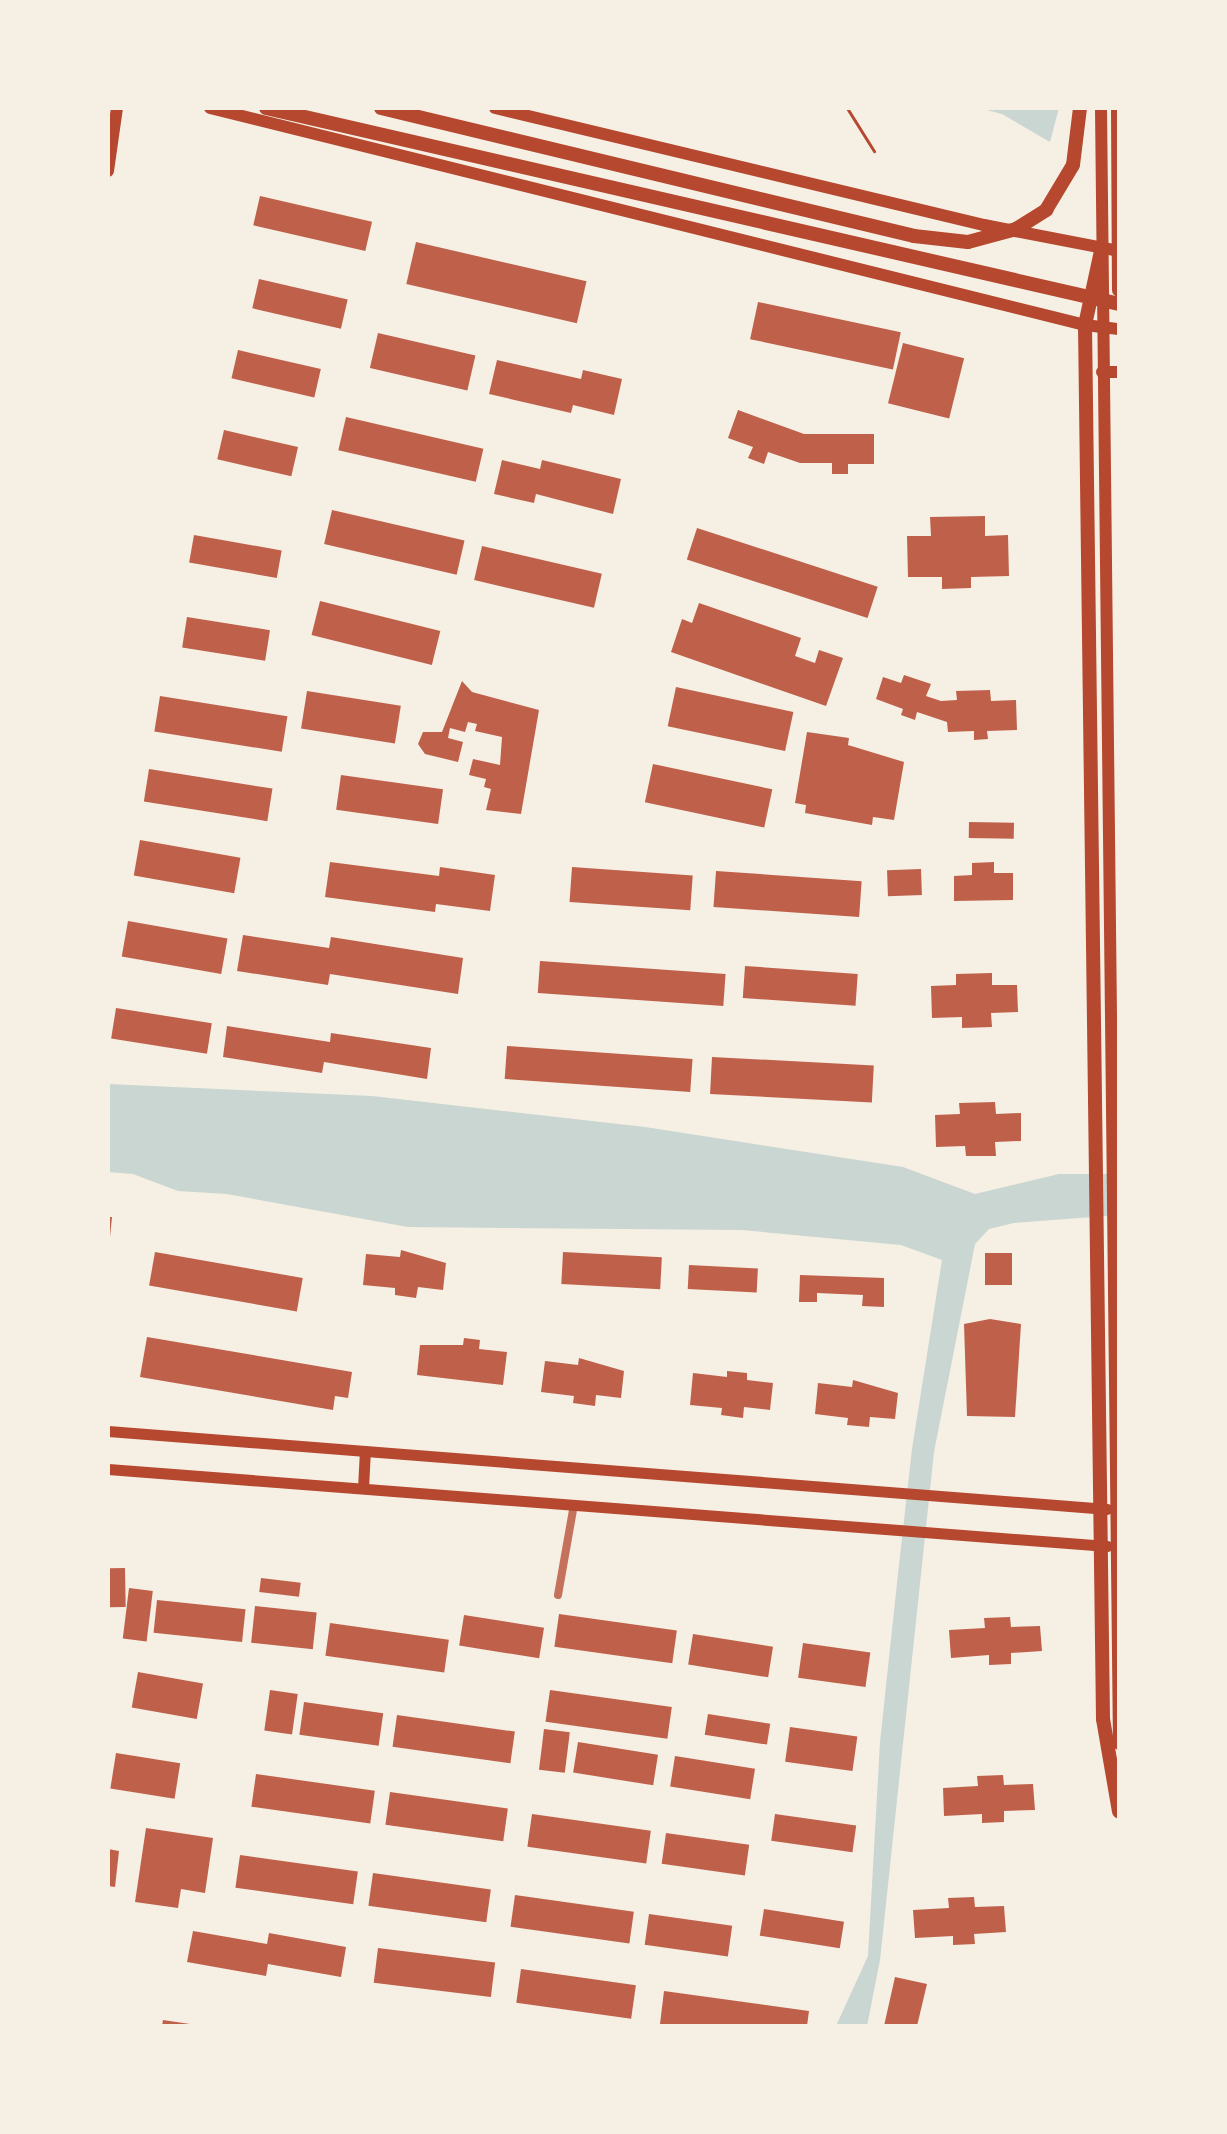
<!DOCTYPE html>
<style>
body{margin:0}
#map{position:relative;width:1227px;height:2134px;overflow:hidden;background:#f6efe4;font-family:"Sofia Sans Condensed",sans-serif}
div>[style]{position:absolute}
.water>*{inset:0;background:#c9d6d2}
.building>*{inset:0;background:#bf614a;transform-origin:0 0}
.path>*{height:3px;margin:-1.5px;padding:0 1.5px;transform-origin:1.5px;border-radius:1.5px;background:#b5482f}
.minor>*{height:8px;margin:-4px;padding:0 4px;transform-origin:4px;border-radius:4px;background:#c5725c}
.secondary>*{height:11px;margin:-5.5px;padding:0 5.5px;transform-origin:5.5px;border-radius:5.5px;background:#b5482f}
.primary>*{height:12px;margin:-6px;padding:0 6px;transform-origin:6px;border-radius:6px;background:#b5482f}
.trunk>*{height:14px;margin:-7px;padding:0 7px;transform-origin:7px;border-radius:7px;background:#b5482f}
span{translate:-50% -50%;white-space:nowrap;text-align:center;line-height:1.15;-webkit-text-stroke:8px #f6efe4;paint-order:stroke}
.frame{position:absolute;inset:0;border:110px solid #f6efe4;pointer-events:none}
</style>
<div id="map">
<div class="water">
<i style="clip-path:polygon(979px 108px,1059px 108px,1050px 142px,1002px 114px)"></i>
<i style="clip-path:polygon(108px 1084px,372px 1096px,645px 1127px,903px 1167px,975px 1194px,1059px 1174px,1119px 1174px,1119px 1215px,1014px 1223px,989px 1229px,975px 1244px,934px 1452px,880px 1960px,867px 2026px,836px 2026px,868px 1956px,880px 1742px,897px 1583px,912px 1449px,942px 1260px,901px 1245px,742px 1230px,408px 1227px,227px 1194px,178px 1191px,133px 1174px,108px 1172px)"></i>
</div>
<div class="building">
<i style="left:260px;top:196px;width:115px;height:30px;rotate:13deg"></i>
<i style="left:416px;top:242px;width:175px;height:43px;rotate:13deg"></i>
<i style="left:259px;top:279px;width:91px;height:30px;rotate:13deg"></i>
<i style="left:758px;top:302px;width:146px;height:38px;rotate:12deg"></i>
<i style="left:378px;top:333px;width:100px;height:36px;rotate:13deg"></i>
<i style="left:903px;top:343px;width:63px;height:62px;rotate:14deg"></i>
<i style="left:238px;top:350px;width:85px;height:29px;rotate:13deg"></i>
<i style="clip-path:polygon(497px 360px,581px 379px,583px 370px,622px 379px,614px 415px,573px 405px,571px 413px,489px 394px)"></i>
<i style="clip-path:polygon(738px 410px,804px 434px,874px 434px,874px 464px,848px 464px,848px 474px,832px 474px,832px 463px,800px 463px,768px 452px,764px 464px,748px 458px,753px 447px,728px 438px)"></i>
<i style="left:346px;top:417px;width:141px;height:34px;rotate:13deg"></i>
<i style="left:224px;top:430px;width:76px;height:30px;rotate:13deg"></i>
<i style="clip-path:polygon(502px 460px,540px 469px,542px 460px,621px 479px,613px 514px,536px 494px,534px 503px,494px 494px)"></i>
<i style="left:332px;top:510px;width:136px;height:35px;rotate:13deg"></i>
<i style="clip-path:polygon(985px 516px,985px 536px,1008px 535px,1009px 576px,971px 577px,971px 588px,942px 589px,942px 577px,908px 577px,907px 536px,931px 536px,930px 517px)"></i>
<i style="left:697px;top:528px;width:190px;height:33px;rotate:18deg"></i>
<i style="left:194px;top:535px;width:89px;height:28px;rotate:10deg"></i>
<i style="left:482px;top:546px;width:123px;height:35px;rotate:13deg"></i>
<i style="left:320px;top:601px;width:124px;height:35px;rotate:14deg"></i>
<i style="clip-path:polygon(699px 603px,801px 638px,795px 656px,815px 663px,819px 650px,843px 658px,826px 706px,671px 652px,682px 619px,692px 623px)"></i>
<i style="left:187px;top:617px;width:84px;height:31px;rotate:9deg"></i>
<i style="clip-path:polygon(904px 675px,931px 684px,926px 696px,941px 701px,957px 700px,956px 691px,990px 690px,991px 701px,1016px 700px,1017px 730px,987px 731px,988px 739px,974px 740px,974px 731px,948px 732px,947px 722px,917px 712px,915px 720px,901px 715px,903px 709px,876px 699px,883px 677px,901px 683px)"></i>
<i style="clip-path:polygon(462px 681px,472px 692px,539px 710px,521px 814px,486px 810px,491px 789px,484px 787px,486px 779px,469px 775px,473px 759px,500px 765px,502px 737px,475px 731px,477px 724px,468px 722px,465px 732px,450px 728px,448px 738px,463px 742px,458px 762px,425px 754px,418px 744px,423px 732px,442px 732px)"></i>
<i style="left:676px;top:687px;width:120px;height:40px;rotate:12deg"></i>
<i style="left:307px;top:691px;width:95px;height:38px;rotate:9deg"></i>
<i style="left:160px;top:696px;width:129px;height:36px;rotate:9deg"></i>
<i style="clip-path:polygon(807px 732px,849px 738px,848px 745px,904px 762px,894px 820px,873px 817px,872px 825px,805px 813px,806px 805px,795px 803px)"></i>
<i style="left:653px;top:764px;width:122px;height:39px;rotate:12deg"></i>
<i style="left:149px;top:769px;width:125px;height:33px;rotate:9deg"></i>
<i style="left:341px;top:775px;width:103px;height:35px;rotate:8deg"></i>
<i style="left:969px;top:822px;width:45px;height:16px;rotate:1deg"></i>
<i style="left:140px;top:840px;width:102px;height:36px;rotate:10deg"></i>
<i style="clip-path:polygon(330px 862px,439px 876px,440px 867px,495px 875px,490px 911px,436px 904px,435px 912px,325px 897px)"></i>
<i style="clip-path:polygon(994px 862px,994px 873px,1013px 873px,1013px 900px,954px 901px,954px 876px,972px 875px,972px 863px)"></i>
<i style="left:572px;top:867px;width:121px;height:35px;rotate:4deg"></i>
<i style="left:921px;top:869px;width:26px;height:34px;rotate:88deg"></i>
<i style="left:716px;top:871px;width:146px;height:36px;rotate:4deg"></i>
<i style="left:128px;top:921px;width:101px;height:36px;rotate:10deg"></i>
<i style="clip-path:polygon(243px 935px,329px 948px,331px 937px,463px 958px,458px 994px,330px 974px,328px 985px,237px 971px)"></i>
<i style="left:540px;top:961px;width:186px;height:32px;rotate:4deg"></i>
<i style="left:745px;top:966px;width:113px;height:32px;rotate:4deg"></i>
<i style="clip-path:polygon(992px 973px,992px 985px,1017px 985px,1018px 1012px,991px 1013px,992px 1027px,962px 1028px,962px 1017px,932px 1018px,931px 986px,956px 985px,956px 974px)"></i>
<i style="left:116px;top:1008px;width:97px;height:31px;rotate:9deg"></i>
<i style="clip-path:polygon(227px 1026px,330px 1042px,331px 1033px,431px 1048px,427px 1079px,324px 1062px,322px 1073px,223px 1057px)"></i>
<i style="left:507px;top:1046px;width:186px;height:33px;rotate:4deg"></i>
<i style="left:712px;top:1057px;width:162px;height:37px;rotate:3deg"></i>
<i style="clip-path:polygon(995px 1102px,996px 1114px,1021px 1113px,1021px 1141px,995px 1142px,996px 1156px,966px 1156px,965px 1146px,936px 1147px,935px 1115px,960px 1114px,959px 1103px)"></i>
<i style="clip-path:polygon(108px 1217px,112px 1217px,110px 1237px,108px 1237px)"></i>
<i style="clip-path:polygon(401px 1250px,446px 1263px,443px 1290px,418px 1287px,416px 1298px,395px 1295px,395px 1288px,363px 1285px,366px 1254px,400px 1257px)"></i>
<i style="left:155px;top:1252px;width:150px;height:34px;rotate:10deg"></i>
<i style="left:563px;top:1252px;width:99px;height:32px;rotate:3deg"></i>
<i style="left:985px;top:1253px;width:27px;height:32px"></i>
<i style="left:689px;top:1265px;width:69px;height:24px;rotate:3deg"></i>
<i style="clip-path:polygon(800px 1275px,884px 1278px,884px 1307px,862px 1306px,863px 1295px,817px 1293px,817px 1302px,799px 1302px)"></i>
<i style="clip-path:polygon(990px 1319px,1021px 1324px,1015px 1417px,967px 1416px,964px 1324px)"></i>
<i style="clip-path:polygon(147px 1337px,352px 1372px,348px 1398px,335px 1396px,333px 1410px,140px 1377px)"></i>
<i style="clip-path:polygon(464px 1338px,480px 1340px,479px 1349px,507px 1352px,503px 1385px,417px 1375px,420px 1345px,463px 1345px)"></i>
<i style="clip-path:polygon(579px 1358px,624px 1371px,621px 1398px,596px 1395px,595px 1406px,573px 1403px,574px 1396px,541px 1392px,545px 1361px,578px 1365px)"></i>
<i style="clip-path:polygon(727px 1371px,747px 1373px,747px 1380px,773px 1383px,770px 1410px,744px 1407px,743px 1418px,721px 1415px,722px 1408px,690px 1405px,693px 1373px,727px 1377px)"></i>
<i style="clip-path:polygon(853px 1380px,898px 1393px,895px 1419px,870px 1417px,869px 1427px,847px 1425px,848px 1418px,815px 1414px,818px 1383px,852px 1387px)"></i>
<i style="left:125px;top:1568px;width:39px;height:16px;rotate:89deg"></i>
<i style="left:261px;top:1578px;width:40px;height:14px;rotate:7deg"></i>
<i style="left:129px;top:1588px;width:24px;height:51px;rotate:7deg"></i>
<i style="left:157px;top:1600px;width:89px;height:33px;rotate:6deg"></i>
<i style="left:255px;top:1606px;width:62px;height:37px;rotate:6deg"></i>
<i style="left:559px;top:1614px;width:119px;height:33px;rotate:8deg"></i>
<i style="left:464px;top:1615px;width:81px;height:31px;rotate:9deg"></i>
<i style="clip-path:polygon(1010px 1617px,1011px 1627px,1040px 1626px,1042px 1651px,1011px 1653px,1011px 1664px,989px 1665px,989px 1655px,951px 1658px,949px 1630px,985px 1628px,984px 1618px)"></i>
<i style="left:330px;top:1623px;width:120px;height:33px;rotate:8deg"></i>
<i style="left:693px;top:1634px;width:81px;height:31px;rotate:9deg"></i>
<i style="left:803px;top:1643px;width:68px;height:35px;rotate:8deg"></i>
<i style="left:138px;top:1672px;width:66px;height:36px;rotate:10deg"></i>
<i style="left:270px;top:1690px;width:28px;height:41px;rotate:8deg"></i>
<i style="left:550px;top:1690px;width:123px;height:32px;rotate:8deg"></i>
<i style="left:304px;top:1702px;width:80px;height:33px;rotate:8deg"></i>
<i style="left:708px;top:1714px;width:63px;height:21px;rotate:9deg"></i>
<i style="left:397px;top:1715px;width:119px;height:32px;rotate:8deg"></i>
<i style="left:790px;top:1727px;width:68px;height:35px;rotate:8deg"></i>
<i style="left:544px;top:1729px;width:26px;height:41px;rotate:7deg"></i>
<i style="left:578px;top:1742px;width:81px;height:31px;rotate:9deg"></i>
<i style="left:116px;top:1753px;width:65px;height:36px;rotate:9deg"></i>
<i style="left:675px;top:1756px;width:81px;height:31px;rotate:9deg"></i>
<i style="left:256px;top:1774px;width:120px;height:33px;rotate:8deg"></i>
<i style="clip-path:polygon(1003px 1775px,1004px 1785px,1033px 1784px,1035px 1810px,1004px 1811px,1004px 1822px,982px 1823px,982px 1814px,944px 1816px,943px 1788px,978px 1786px,977px 1776px)"></i>
<i style="left:390px;top:1792px;width:119px;height:33px;rotate:8deg"></i>
<i style="left:532px;top:1814px;width:120px;height:33px;rotate:8deg"></i>
<i style="left:775px;top:1814px;width:82px;height:27px;rotate:8deg"></i>
<i style="clip-path:polygon(146px 1828px,213px 1838px,205px 1893px,181px 1889px,178px 1908px,135px 1902px)"></i>
<i style="left:666px;top:1833px;width:84px;height:31px;rotate:8deg"></i>
<i style="clip-path:polygon(108px 1849px,119px 1851px,115px 1887px,108px 1886px)"></i>
<i style="left:240px;top:1855px;width:119px;height:33px;rotate:8deg"></i>
<i style="left:373px;top:1873px;width:119px;height:33px;rotate:8deg"></i>
<i style="left:515px;top:1895px;width:120px;height:32px;rotate:8deg"></i>
<i style="clip-path:polygon(974px 1897px,975px 1907px,1004px 1906px,1006px 1932px,974px 1934px,975px 1944px,953px 1945px,953px 1936px,915px 1938px,913px 1910px,949px 1908px,948px 1898px)"></i>
<i style="left:764px;top:1909px;width:81px;height:27px;rotate:9deg"></i>
<i style="left:649px;top:1914px;width:84px;height:31px;rotate:8deg"></i>
<i style="clip-path:polygon(193px 1931px,267px 1944px,269px 1933px,346px 1947px,341px 1977px,268px 1964px,266px 1976px,187px 1962px)"></i>
<i style="left:378px;top:1948px;width:118px;height:35px;rotate:7deg"></i>
<i style="left:521px;top:1969px;width:116px;height:34px;rotate:8deg"></i>
<i style="clip-path:polygon(895px 1977px,927px 1984px,917px 2026px,884px 2026px)"></i>
<i style="clip-path:polygon(664px 1991px,809px 2011px,807px 2026px,660px 2024px)"></i>
<i style="clip-path:polygon(163px 2020px,190px 2024px,190px 2026px,162px 2026px)"></i>
</div>
<div class="path">
<i style="left:847px;top:108px;width:51px;rotate:57.9deg"></i>
</div>
<div class="minor">
<i style="left:558px;top:1595px;width:92px;rotate:-80deg"></i>
</div>
<div class="secondary">
<i style="left:108px;top:1431px;width:1002px;rotate:4.46deg"></i>
<i style="left:108px;top:1469px;width:1002px;rotate:4.41deg"></i>
<i style="left:363px;top:1488px;width:37px;rotate:-87deg"></i>
</div>
<div class="primary">
<i style="left:210px;top:108px;width:902px;rotate:13.93deg"></i>
<i style="left:1085px;top:325px;width:34px;rotate:7deg"></i>
<i style="left:495px;top:108px;width:503px;rotate:13.46deg"></i>
<i style="left:984px;top:225px;width:137px;rotate:10.9deg"></i>
<i style="left:1101px;top:108px;width:1636px;rotate:89.37deg"></i>
<i style="left:108px;top:171px;width:64px;rotate:-81.9deg"></i>
<i style="left:1102px;top:372px;width:17px"></i>
</div>
<div class="trunk">
<i style="left:266px;top:108px;width:875px;rotate:12.94deg"></i>
<i style="left:381px;top:108px;width:548px;rotate:13.5deg"></i>
<i style="left:914px;top:236px;width:54px;rotate:6.3deg"></i>
<i style="left:968px;top:242px;width:50px;rotate:-15.2deg"></i>
<i style="left:1016px;top:229px;width:36px;rotate:-32deg"></i>
<i style="left:1046px;top:210px;width:52px;rotate:-59deg"></i>
<i style="left:1073px;top:165px;width:57px;rotate:-83deg"></i>
<i style="left:1118px;top:108px;width:182px;rotate:89.7deg"></i>
<i style="left:1101px;top:251px;width:76px;rotate:102.2deg"></i>
<i style="left:1085px;top:325px;width:1394px;rotate:89.26deg"></i>
<i style="left:1103px;top:1719px;width:94px;rotate:80.2deg"></i>
</div>
<div class="frame"></div>
</div>
